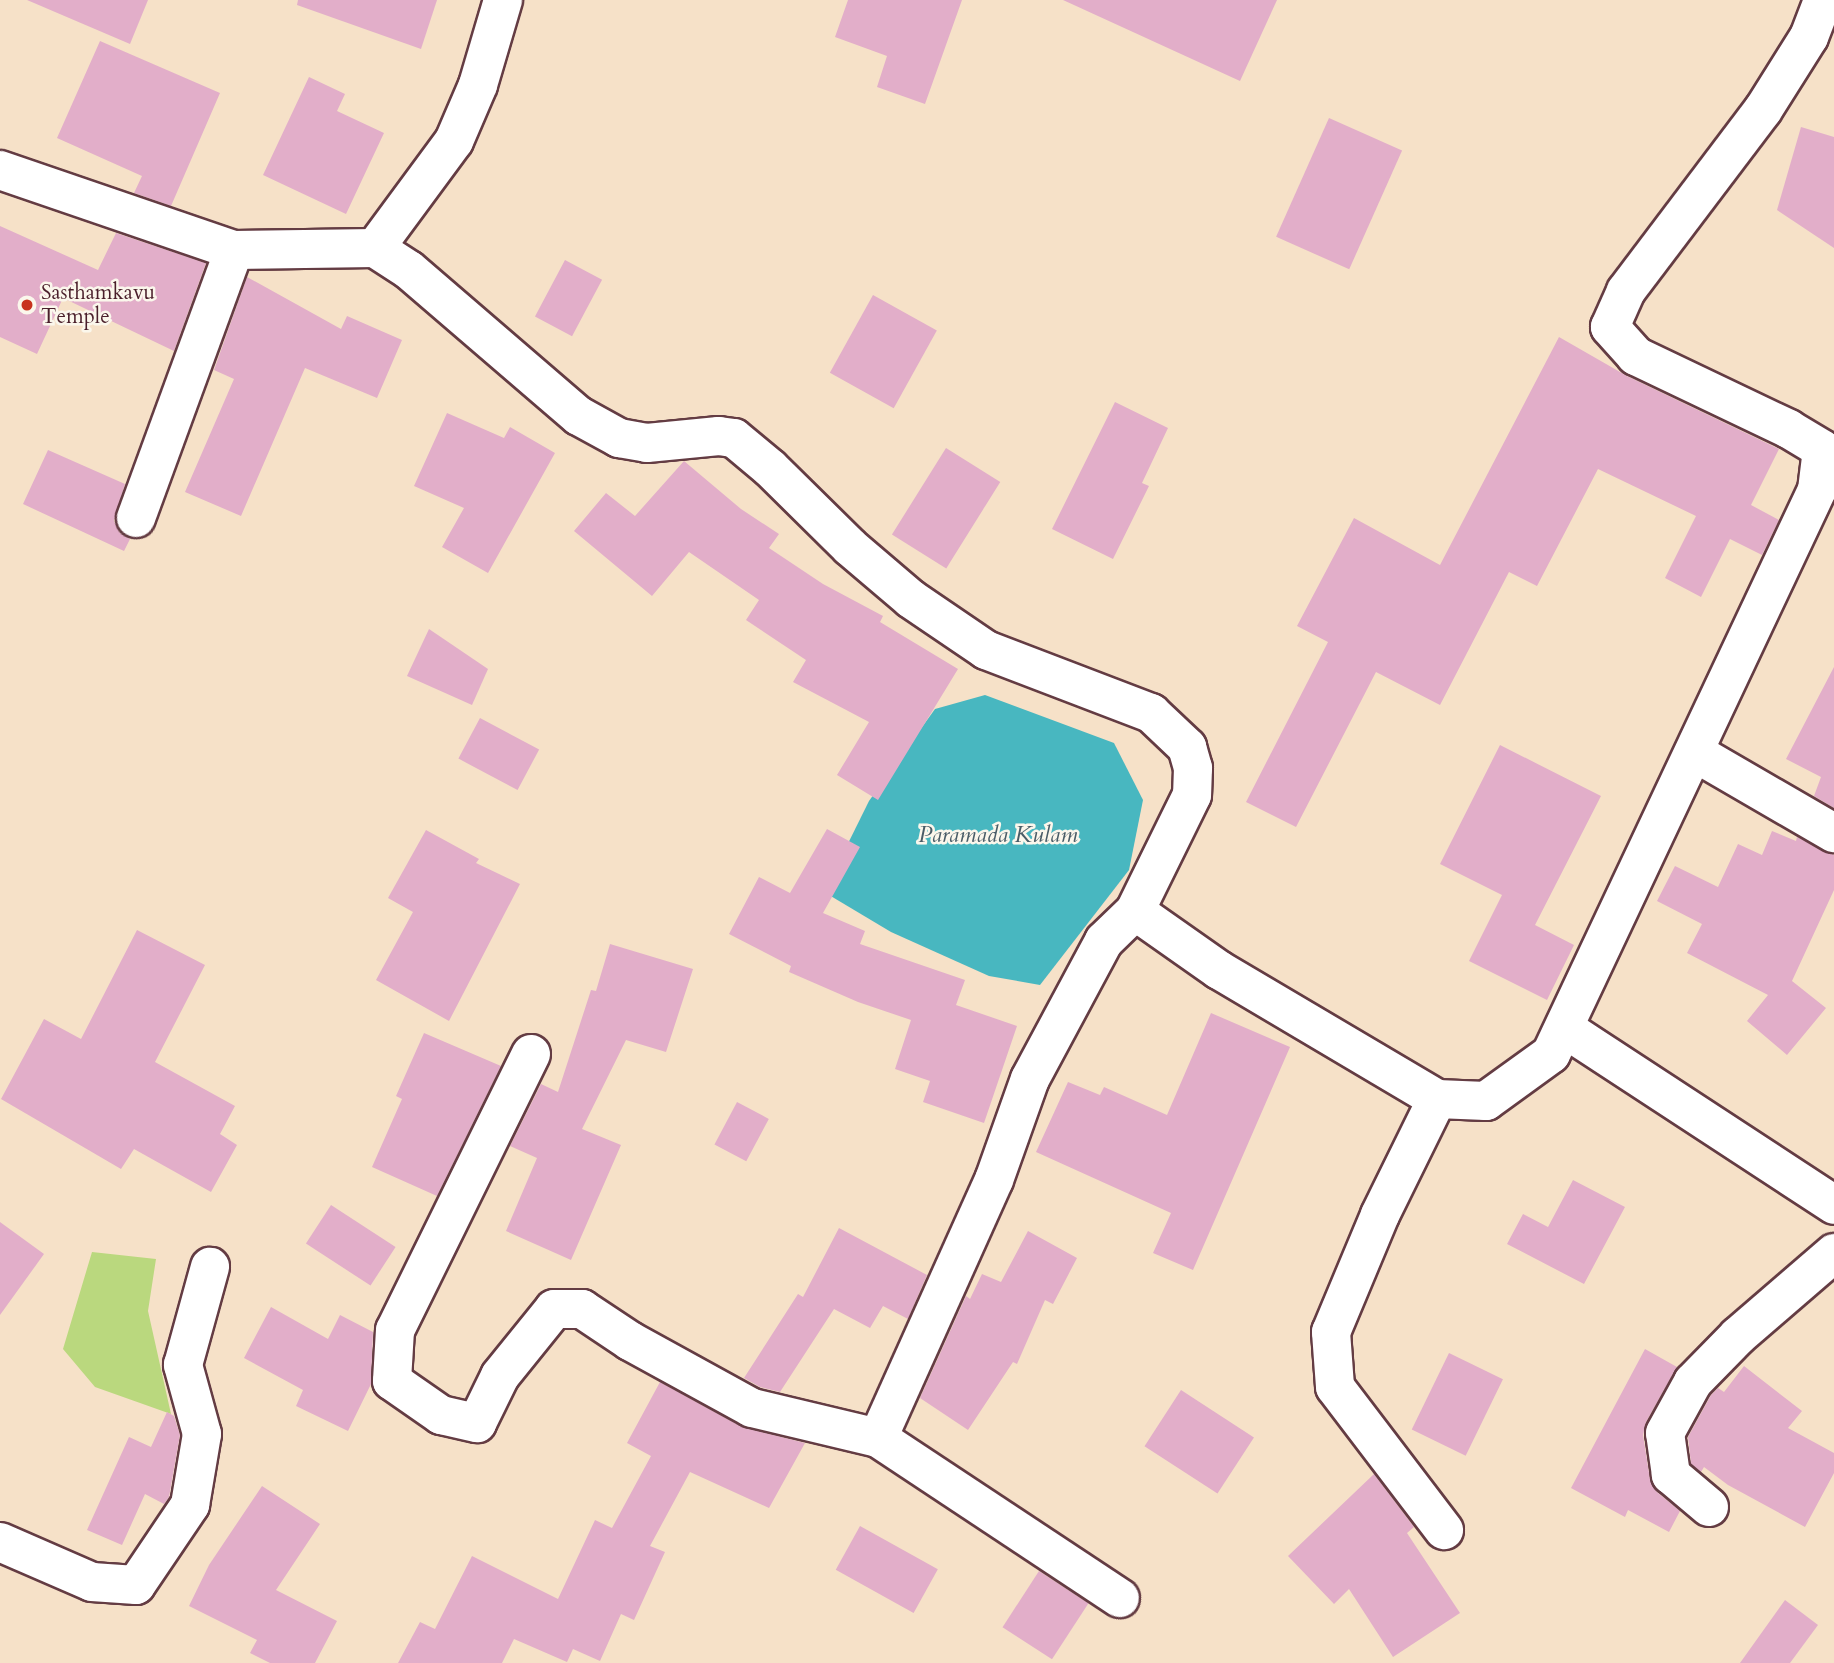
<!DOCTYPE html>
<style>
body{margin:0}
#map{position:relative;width:1834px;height:1663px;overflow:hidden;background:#f6e1c8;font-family:Cardo,serif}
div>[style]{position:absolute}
.green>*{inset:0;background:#bad87e}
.water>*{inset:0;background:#48b7c0}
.building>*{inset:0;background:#e2aec9;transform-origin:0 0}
.roads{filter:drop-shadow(2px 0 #643c43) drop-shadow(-2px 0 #643c43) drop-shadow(0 2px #643c43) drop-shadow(0 -2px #643c43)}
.minor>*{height:38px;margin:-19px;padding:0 19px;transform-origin:19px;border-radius:19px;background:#fff}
.dots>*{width:19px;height:19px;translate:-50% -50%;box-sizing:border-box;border:4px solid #fbf7ec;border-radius:50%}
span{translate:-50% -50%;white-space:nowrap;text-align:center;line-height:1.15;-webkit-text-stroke:5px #fbf7ec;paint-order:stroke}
.poi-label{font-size:21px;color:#4a1f2b}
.left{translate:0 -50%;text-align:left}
.water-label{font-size:23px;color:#495c67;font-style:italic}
</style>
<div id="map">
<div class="green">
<i style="clip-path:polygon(92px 1252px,156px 1259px,148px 1311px,171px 1414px,95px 1387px,63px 1349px)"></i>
</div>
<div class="water">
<i style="clip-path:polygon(985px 695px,1114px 743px,1143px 800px,1129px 870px,1040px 985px,989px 976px,891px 932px,824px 892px,869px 801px,935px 709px)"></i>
</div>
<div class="building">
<i style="clip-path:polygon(27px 0,148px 0,130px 44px)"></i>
<i style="clip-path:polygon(298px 0,437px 0,421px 49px,297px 5px)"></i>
<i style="clip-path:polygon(848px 0,962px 0,925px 104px,877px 87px,887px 56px,835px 37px)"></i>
<i style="clip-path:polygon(1063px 0,1277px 0,1240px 81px)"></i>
<i style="clip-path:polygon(100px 41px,220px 93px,171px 206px,134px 193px,142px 176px,57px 138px)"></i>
<i style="clip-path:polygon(309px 77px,345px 94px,337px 111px,384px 133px,346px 214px,263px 175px)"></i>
<i style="left:1329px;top:118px;width:80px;height:130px;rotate:24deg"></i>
<i style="clip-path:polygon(1801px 127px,1834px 137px,1834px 248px,1777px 210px)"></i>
<i style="clip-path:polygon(0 226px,98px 270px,116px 233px,206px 263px,174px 351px,63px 298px,37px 354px,0 337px)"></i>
<i style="left:565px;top:260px;width:42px;height:64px;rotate:28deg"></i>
<i style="clip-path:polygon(247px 277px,341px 329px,347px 316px,402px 340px,377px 398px,305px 368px,241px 516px,185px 492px,234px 379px,214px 370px)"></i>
<i style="left:873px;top:295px;width:73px;height:89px;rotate:29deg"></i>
<i style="clip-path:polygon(1559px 337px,1627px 376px,1779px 449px,1751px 505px,1779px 520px,1762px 555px,1730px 539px,1701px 597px,1665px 578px,1696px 516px,1598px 469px,1537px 586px,1509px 572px,1440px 705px,1376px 672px,1296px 827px,1246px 802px,1328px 642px,1297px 626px,1354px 518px,1440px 565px)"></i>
<i style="clip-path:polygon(1115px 402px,1168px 428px,1142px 483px,1149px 486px,1113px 559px,1052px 529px)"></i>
<i style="clip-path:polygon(447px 413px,504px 438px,510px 427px,555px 453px,488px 573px,442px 547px,464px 508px,414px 486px)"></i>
<i style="left:946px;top:448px;width:64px;height:102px;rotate:32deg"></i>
<i style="clip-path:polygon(48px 450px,125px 484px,114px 521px,120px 533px,130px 539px,124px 551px,23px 504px)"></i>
<i style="clip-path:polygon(684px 461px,741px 509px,779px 534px,769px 548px,823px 584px,883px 616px,880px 622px,958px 669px,878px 800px,837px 775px,869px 722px,793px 682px,806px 660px,746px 620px,759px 600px,689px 552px,652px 596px,574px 531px,606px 493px,635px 516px)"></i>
<i style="clip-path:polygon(429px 629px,488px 669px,472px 705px,407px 676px)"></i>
<i style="clip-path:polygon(1834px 667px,1834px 808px,1814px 796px,1821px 777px,1786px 759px)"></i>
<i style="left:480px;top:718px;width:67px;height:46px;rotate:28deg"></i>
<i style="clip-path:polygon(1500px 745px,1601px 796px,1535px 925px,1574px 945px,1547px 1000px,1469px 961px,1502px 895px,1440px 864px)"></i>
<i style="clip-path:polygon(827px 829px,860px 847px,823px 913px,865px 931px,860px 944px,965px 980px,956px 1005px,1017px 1026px,984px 1123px,923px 1102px,930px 1081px,895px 1069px,911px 1020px,858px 1002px,789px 972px,791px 966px,729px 934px,759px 877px,790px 893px)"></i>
<i style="clip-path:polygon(426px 830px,479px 859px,476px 863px,520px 884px,449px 1021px,376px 980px,413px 912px,388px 898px)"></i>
<i style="clip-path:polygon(1772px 831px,1796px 841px,1797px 837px,1834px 855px,1834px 890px,1792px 981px,1826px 1008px,1787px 1055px,1747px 1021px,1768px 995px,1687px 953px,1702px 924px,1657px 901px,1675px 866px,1718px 887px,1738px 844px,1762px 855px)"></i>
<i style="clip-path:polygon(137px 930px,205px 965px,155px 1062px,235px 1106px,220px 1134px,237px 1145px,211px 1192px,134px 1149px,121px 1169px,1px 1099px,44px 1019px,81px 1039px)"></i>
<i style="clip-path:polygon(610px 944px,693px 969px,666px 1052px,626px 1040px,582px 1129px,621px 1145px,571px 1260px,506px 1231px,537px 1158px,510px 1146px,541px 1084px,558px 1092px,591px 990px,596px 991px)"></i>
<i style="clip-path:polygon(1211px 1013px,1290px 1047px,1193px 1270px,1153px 1253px,1171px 1213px,1036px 1152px,1068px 1082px,1100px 1095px,1104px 1087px,1167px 1115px)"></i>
<i style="clip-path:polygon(424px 1033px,501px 1066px,437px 1196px,372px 1167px,402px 1099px,396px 1096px)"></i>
<i style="left:737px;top:1102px;width:36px;height:48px;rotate:28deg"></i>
<i style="clip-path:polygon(1573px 1180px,1625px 1207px,1584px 1284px,1507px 1244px,1523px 1214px,1548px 1227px)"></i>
<i style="left:331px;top:1205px;width:77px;height:46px;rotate:33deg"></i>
<i style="clip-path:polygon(0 1222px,44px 1254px,0 1315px)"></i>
<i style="clip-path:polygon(839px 1228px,927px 1275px,908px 1319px,883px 1306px,870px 1328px,834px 1309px,780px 1392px,760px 1387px,744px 1378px,798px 1294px,803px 1297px)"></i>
<i style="clip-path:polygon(1028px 1231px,1077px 1258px,1053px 1304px,1045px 1300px,1017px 1364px,1013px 1362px,968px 1430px,920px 1398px,966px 1296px,970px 1299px,982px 1274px,1001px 1282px)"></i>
<i style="clip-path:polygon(271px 1307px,328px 1339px,340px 1315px,373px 1332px,371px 1384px,348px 1431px,296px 1406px,303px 1390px,244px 1358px)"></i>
<i style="clip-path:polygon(1645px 1349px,1677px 1367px,1646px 1422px,1643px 1435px,1650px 1479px,1657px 1492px,1680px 1511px,1669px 1532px,1628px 1510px,1625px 1517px,1571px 1488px)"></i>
<i style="left:1449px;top:1353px;width:60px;height:85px;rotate:26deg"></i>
<i style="clip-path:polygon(1744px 1366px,1802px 1411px,1788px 1428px,1834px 1453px,1834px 1473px,1805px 1527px,1728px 1485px,1704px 1467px,1701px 1472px,1691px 1464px,1688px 1437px,1711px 1395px,1718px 1388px,1724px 1392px)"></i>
<i style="clip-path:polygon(660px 1382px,742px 1427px,805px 1443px,769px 1508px,690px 1472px,650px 1546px,665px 1552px,634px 1620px,621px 1614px,600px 1661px,573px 1649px,567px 1662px,514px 1639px,502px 1663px,398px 1663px,420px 1622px,435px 1629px,472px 1556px,558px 1599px,595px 1520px,612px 1528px,651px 1456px,627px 1443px)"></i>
<i style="left:1181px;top:1390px;width:87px;height:67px;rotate:33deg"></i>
<i style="clip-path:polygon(167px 1412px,174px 1416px,180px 1435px,169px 1497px,164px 1504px,145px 1494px,122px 1545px,87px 1530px,129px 1437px,151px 1447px)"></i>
<i style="clip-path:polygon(1374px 1474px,1414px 1527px,1407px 1533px,1460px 1613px,1393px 1657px,1349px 1589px,1334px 1604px,1288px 1556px)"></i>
<i style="clip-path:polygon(262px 1486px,320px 1524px,276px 1590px,337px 1621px,315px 1663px,270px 1663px,250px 1653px,257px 1640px,189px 1606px,209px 1565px)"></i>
<i style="left:860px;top:1526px;width:89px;height:50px;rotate:29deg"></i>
<i style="left:1039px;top:1571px;width:59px;height:67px;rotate:33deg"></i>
<i style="clip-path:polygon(1785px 1600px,1818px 1625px,1790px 1663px,1740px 1663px)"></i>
</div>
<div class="roads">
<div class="minor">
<i style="left:0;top:170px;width:247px;rotate:18.9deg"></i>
<i style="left:234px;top:250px;width:141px;rotate:-0.8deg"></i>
<i style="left:375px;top:248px;width:40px;rotate:32.9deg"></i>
<i style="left:409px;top:270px;width:224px;rotate:40.7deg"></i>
<i style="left:579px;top:416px;width:46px;rotate:28.8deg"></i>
<i style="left:619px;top:438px;width:28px;rotate:10deg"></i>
<i style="left:647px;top:443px;width:72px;rotate:-5.6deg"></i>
<i style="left:719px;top:436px;width:15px;rotate:8deg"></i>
<i style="left:734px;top:438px;width:47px;rotate:39.8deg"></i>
<i style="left:770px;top:468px;width:112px;rotate:44.6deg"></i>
<i style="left:850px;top:547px;width:80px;rotate:40.4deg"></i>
<i style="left:911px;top:599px;width:91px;rotate:34.2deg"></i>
<i style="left:986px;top:650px;width:177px;rotate:20.9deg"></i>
<i style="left:1151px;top:713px;width:50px;rotate:43.4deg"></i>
<i style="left:1187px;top:747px;width:22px;rotate:74deg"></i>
<i style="left:1193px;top:768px;width:27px;rotate:92deg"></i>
<i style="left:1192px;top:795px;width:129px;rotate:116.2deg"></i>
<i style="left:1135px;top:911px;width:103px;rotate:35.1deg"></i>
<i style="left:1219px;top:970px;width:253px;rotate:30.6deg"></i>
<i style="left:1437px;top:1099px;width:49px;rotate:2.3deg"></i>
<i style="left:1486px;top:1101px;width:80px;rotate:-35.9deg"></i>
<i style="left:1551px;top:1054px;width:624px;rotate:-64.75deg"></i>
<i style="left:1817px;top:490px;width:41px;rotate:-83deg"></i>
<i style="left:1822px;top:449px;width:39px;rotate:-149deg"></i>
<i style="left:1789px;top:429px;width:170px;rotate:-154.5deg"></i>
<i style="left:1636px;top:356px;width:39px;rotate:-132deg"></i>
<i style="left:1610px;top:327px;width:39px;rotate:-66deg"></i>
<i style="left:1626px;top:291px;width:227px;rotate:-52.9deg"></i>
<i style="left:1763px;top:110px;width:86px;rotate:-57.8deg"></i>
<i style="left:1809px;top:37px;width:40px;rotate:-69deg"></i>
<i style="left:375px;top:248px;width:133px;rotate:-53.6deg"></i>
<i style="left:454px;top:141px;width:61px;rotate:-66.8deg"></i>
<i style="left:478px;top:85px;width:89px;rotate:-73.6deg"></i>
<i style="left:136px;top:518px;width:285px;rotate:-69.9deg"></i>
<i style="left:1694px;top:752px;width:162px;rotate:30.1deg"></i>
<i style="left:1564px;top:1028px;width:323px;rotate:33.2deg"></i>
<i style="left:531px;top:1054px;width:308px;rotate:116.2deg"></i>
<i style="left:395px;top:1330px;width:51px;rotate:93.4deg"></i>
<i style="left:392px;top:1381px;width:60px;rotate:34.8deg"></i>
<i style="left:441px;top:1415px;width:37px;rotate:13deg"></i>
<i style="left:477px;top:1423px;width:52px;rotate:-63.9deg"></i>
<i style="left:500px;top:1376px;width:86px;rotate:-51.1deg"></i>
<i style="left:554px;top:1309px;width:28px"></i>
<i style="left:582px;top:1309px;width:58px;rotate:33.7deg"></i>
<i style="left:630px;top:1341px;width:139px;rotate:28.8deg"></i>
<i style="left:752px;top:1408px;width:130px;rotate:13.4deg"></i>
<i style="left:878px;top:1438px;width:290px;rotate:33.5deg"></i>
<i style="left:1437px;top:1099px;width:129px;rotate:116.2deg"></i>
<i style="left:1380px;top:1215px;width:127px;rotate:112.7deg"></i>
<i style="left:1331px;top:1332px;width:55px;rotate:85.8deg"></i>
<i style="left:1335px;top:1387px;width:180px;rotate:52.7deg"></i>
<i style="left:878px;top:1438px;width:283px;rotate:-65.8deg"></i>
<i style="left:994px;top:1180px;width:107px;rotate:-70.4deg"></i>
<i style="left:1030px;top:1079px;width:157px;rotate:-61.8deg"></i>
<i style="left:1104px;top:941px;width:43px;rotate:-44.1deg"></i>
<i style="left:1709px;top:1507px;width:50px;rotate:-139.9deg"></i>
<i style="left:1671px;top:1475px;width:42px;rotate:-98.1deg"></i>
<i style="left:1665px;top:1433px;width:58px;rotate:-61.2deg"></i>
<i style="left:1693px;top:1382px;width:64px;rotate:-45.6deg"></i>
<i style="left:1738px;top:1336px;width:127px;rotate:-40.8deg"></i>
<i style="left:0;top:1542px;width:100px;rotate:23.5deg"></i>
<i style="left:92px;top:1582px;width:44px;rotate:3.9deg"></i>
<i style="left:136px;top:1585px;width:97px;rotate:-56deg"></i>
<i style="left:190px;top:1505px;width:72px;rotate:-80.4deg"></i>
<i style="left:202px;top:1434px;width:72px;rotate:-105.4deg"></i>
<i style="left:183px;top:1365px;width:102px;rotate:-74.6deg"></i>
</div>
</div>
<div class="dots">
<i style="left:27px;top:305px;background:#c8321e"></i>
</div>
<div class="poi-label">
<span class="left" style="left:41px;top:305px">Sasthamkavu<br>Temple</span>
</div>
<div class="water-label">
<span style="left:998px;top:835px">Paramada Kulam</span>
</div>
</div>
